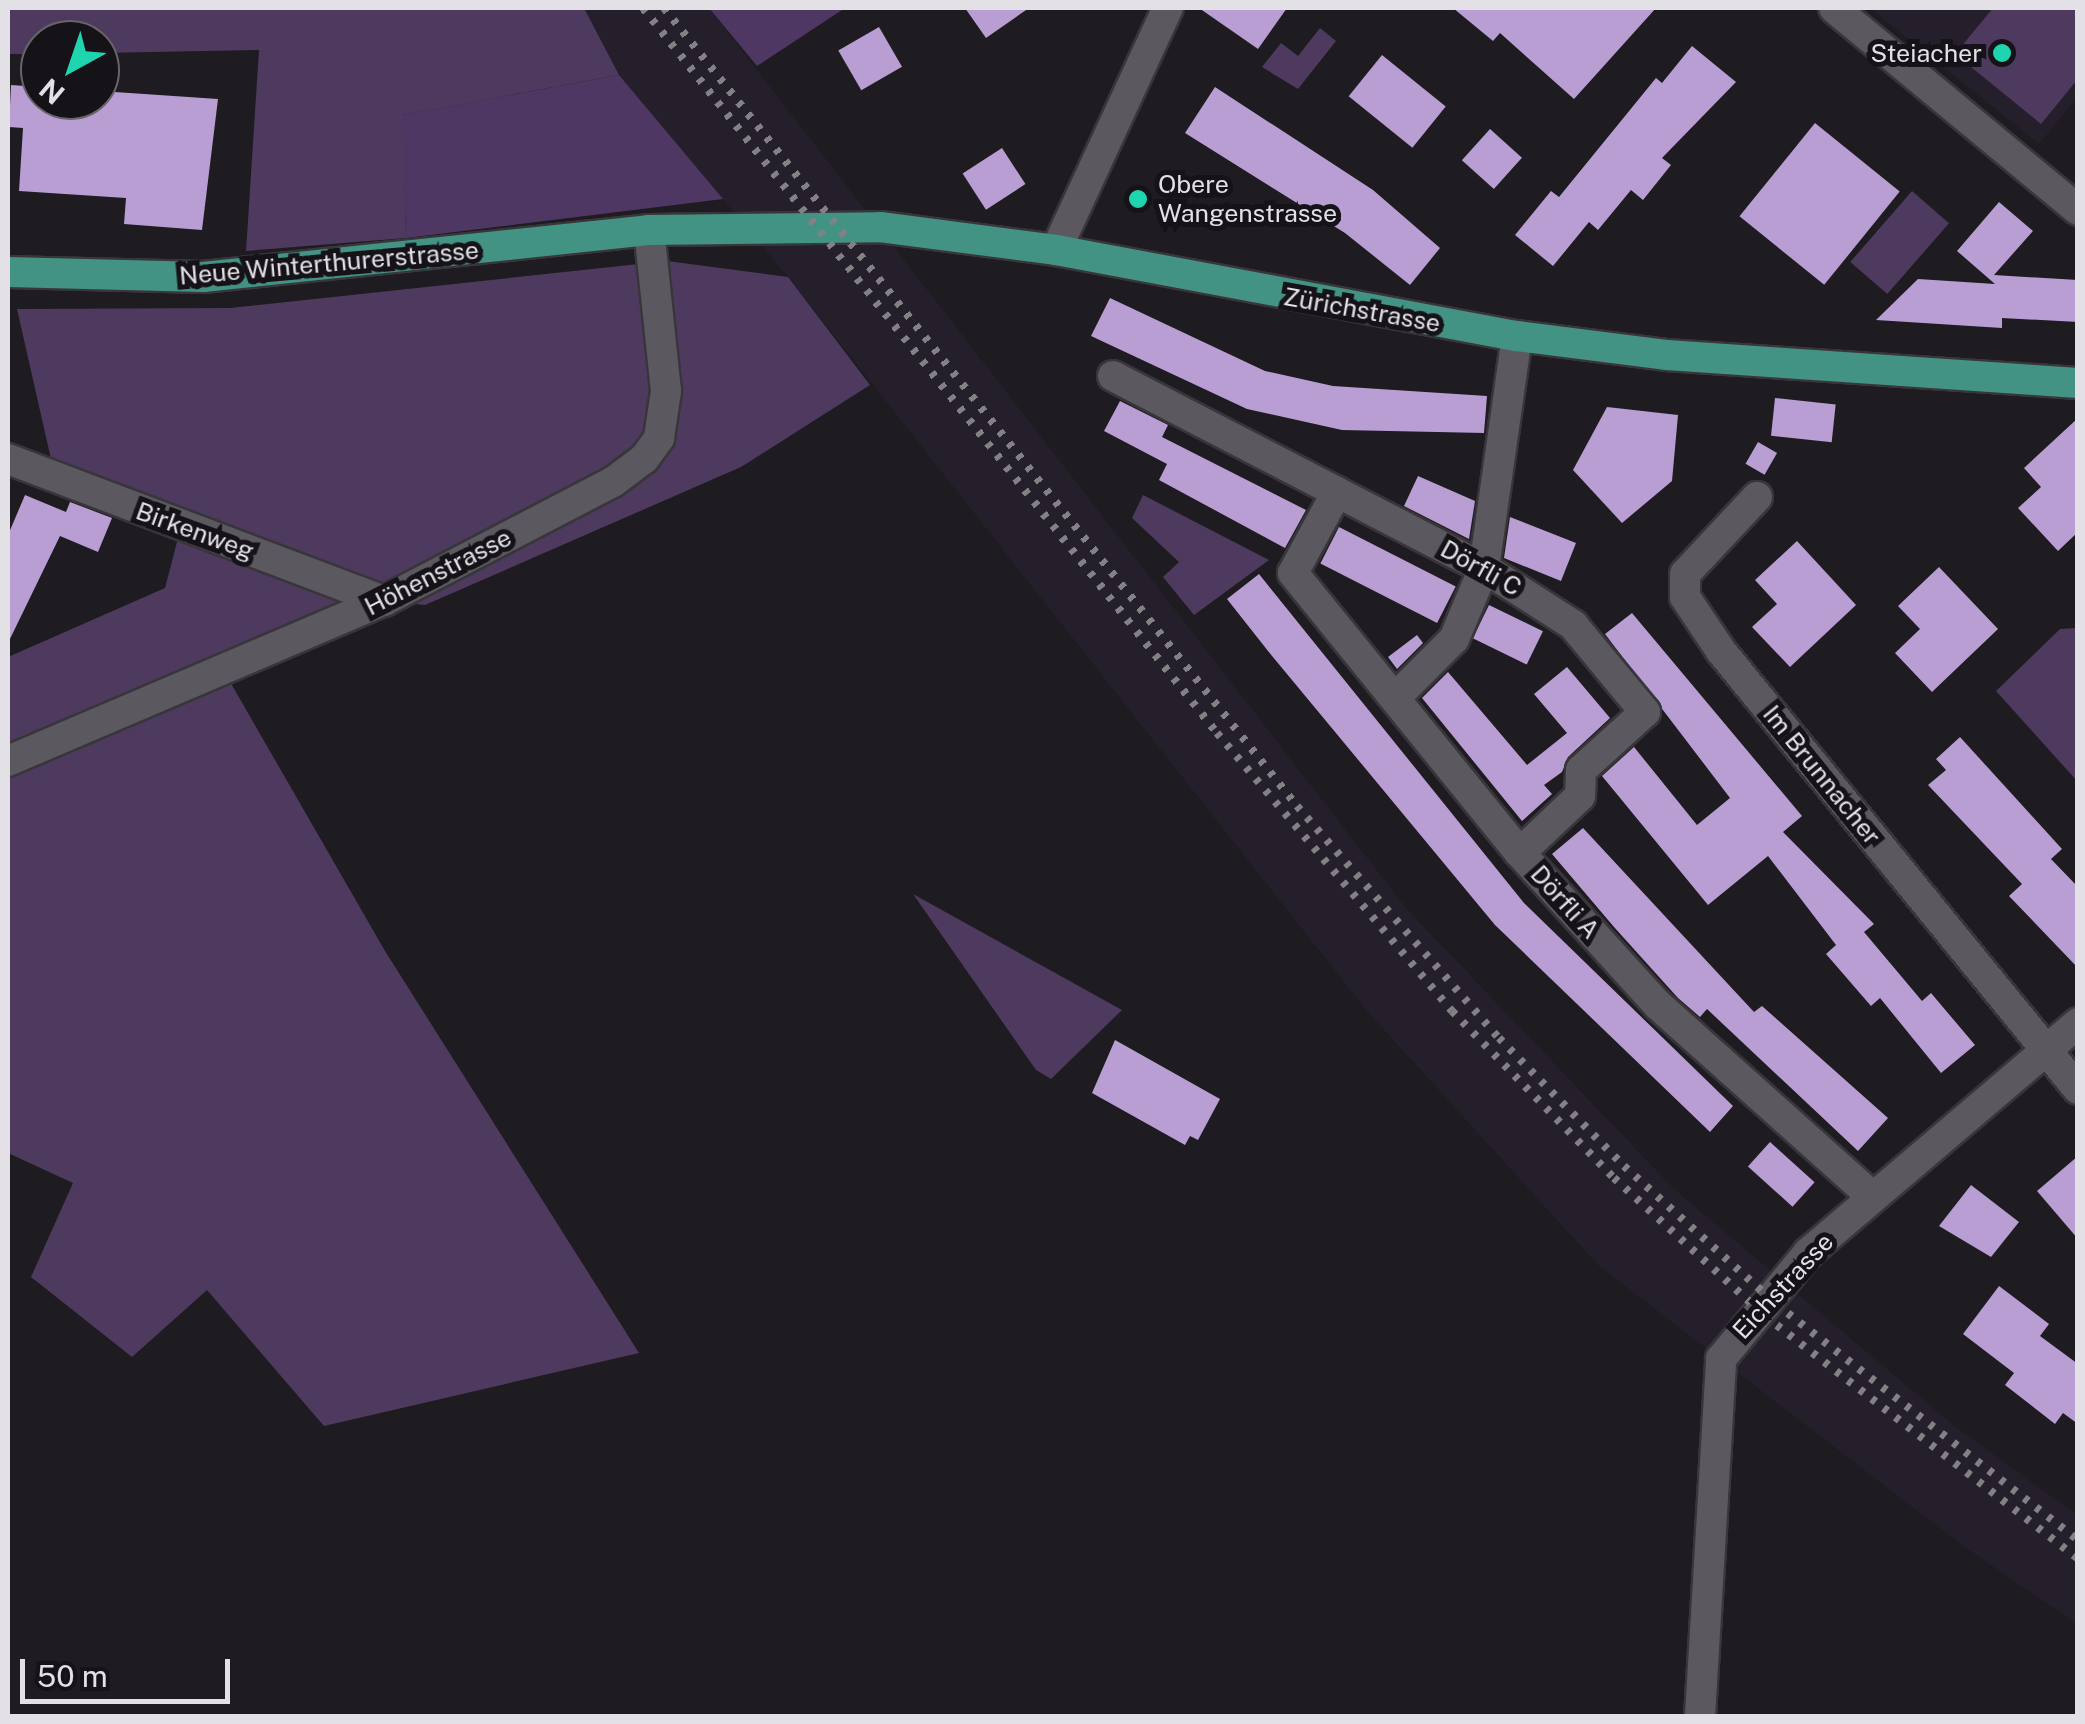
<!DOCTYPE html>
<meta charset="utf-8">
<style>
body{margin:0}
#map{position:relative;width:2085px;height:1724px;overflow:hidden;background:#1e1b21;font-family:"Public Sans",sans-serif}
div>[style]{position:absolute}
.built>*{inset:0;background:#251f2b}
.green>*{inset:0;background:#4d3a5e;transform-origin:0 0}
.forest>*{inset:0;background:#4f3764}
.building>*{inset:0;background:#b89ed2;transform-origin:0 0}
.roads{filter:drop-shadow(2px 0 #38363b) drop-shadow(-2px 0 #38363b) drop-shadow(0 2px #38363b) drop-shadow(0 -2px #38363b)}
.minor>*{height:30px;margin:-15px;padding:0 15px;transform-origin:15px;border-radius:15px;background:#5c585f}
.major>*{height:30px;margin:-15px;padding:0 15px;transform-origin:15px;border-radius:15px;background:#429384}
.rail>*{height:8px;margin-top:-4px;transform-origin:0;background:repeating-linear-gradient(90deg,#848186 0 5px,transparent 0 15px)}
.dots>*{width:28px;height:28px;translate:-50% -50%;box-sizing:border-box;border:5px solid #151218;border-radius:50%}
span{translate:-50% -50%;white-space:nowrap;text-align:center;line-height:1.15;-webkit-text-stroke:10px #151218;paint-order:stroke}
.poi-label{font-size:25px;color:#e3e1e5}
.right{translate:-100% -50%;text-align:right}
.left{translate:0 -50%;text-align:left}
.street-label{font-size:25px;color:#e3e1e5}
.frame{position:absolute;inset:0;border:10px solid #e3e1e5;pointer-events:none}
.north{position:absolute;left:20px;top:20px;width:100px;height:100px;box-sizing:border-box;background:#151218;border:2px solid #67656a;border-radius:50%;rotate:220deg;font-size:28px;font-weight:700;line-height:40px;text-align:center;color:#e3e1e5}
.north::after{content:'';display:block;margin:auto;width:35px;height:45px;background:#1fd5b0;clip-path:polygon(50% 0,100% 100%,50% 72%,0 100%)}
.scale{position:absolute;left:20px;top:1659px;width:210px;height:45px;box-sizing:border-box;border:5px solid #e3e1e5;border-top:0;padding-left:12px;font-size:30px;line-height:35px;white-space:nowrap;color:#e3e1e5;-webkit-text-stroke:8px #151218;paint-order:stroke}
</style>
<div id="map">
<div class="built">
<i style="clip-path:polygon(584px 8px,709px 8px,1406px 908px,1674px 1189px,1953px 1425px,2077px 1515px,2077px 1624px,1959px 1543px,1598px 1265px,1366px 1010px,788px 277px,619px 75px)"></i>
<i style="clip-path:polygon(1870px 8px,2077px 8px,2077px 98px,2039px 144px)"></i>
</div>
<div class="green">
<i style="clip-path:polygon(8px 8px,584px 8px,619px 75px,403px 115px,406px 238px,246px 251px,259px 50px,100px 53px,100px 40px,40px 40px,40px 54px,8px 54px)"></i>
<i style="clip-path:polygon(1993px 8px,2077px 8px,2077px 80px,2041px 124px,1955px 54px)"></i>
<i style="clip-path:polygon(1320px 28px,1336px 41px,1298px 89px,1262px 67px,1281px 43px,1298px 56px)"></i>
<i style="left:1912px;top:191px;width:49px;height:94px;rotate:41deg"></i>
<i style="clip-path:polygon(667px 261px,788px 277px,870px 385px,741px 467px,425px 605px,383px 601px,8px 749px,8px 657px,165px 588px,184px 515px,53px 468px,17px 309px,230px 308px)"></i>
<i style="clip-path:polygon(1143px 495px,1269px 560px,1194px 615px,1163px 577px,1179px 562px,1132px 518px)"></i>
<i style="clip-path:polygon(2077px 628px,2078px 628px,2077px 781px,1996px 691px,2060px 629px)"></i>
<i style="clip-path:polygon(229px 680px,385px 951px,639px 1353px,324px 1426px,207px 1290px,132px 1357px,31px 1277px,73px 1183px,8px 1153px,8px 775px)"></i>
<i style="clip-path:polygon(913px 894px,1122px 1010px,1051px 1079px,1036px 1070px)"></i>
</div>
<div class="forest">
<i style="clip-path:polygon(709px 8px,845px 8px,757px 66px)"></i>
<i style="clip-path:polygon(619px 75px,723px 199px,406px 238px,402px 115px)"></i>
</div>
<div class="building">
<i style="clip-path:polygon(965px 8px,1029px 8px,986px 38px)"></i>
<i style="clip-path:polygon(1199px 8px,1287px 8px,1258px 49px)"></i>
<i style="clip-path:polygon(1453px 8px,1656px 8px,1574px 99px,1500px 33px,1493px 41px)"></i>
<i style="left:879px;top:27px;width:46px;height:47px;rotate:60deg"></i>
<i style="clip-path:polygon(1692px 46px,1736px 82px,1662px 158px,1671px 165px,1643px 200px,1631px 190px,1598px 230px,1589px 222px,1553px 266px,1515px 235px,1551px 191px,1559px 197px,1656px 78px,1662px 83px)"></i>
<i style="left:1382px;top:55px;width:82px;height:53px;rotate:39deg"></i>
<i style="clip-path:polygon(11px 85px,40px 87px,40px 100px,100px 100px,100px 91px,218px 99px,202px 230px,124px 224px,126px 198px,19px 191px,23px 128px,9px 127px)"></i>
<i style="clip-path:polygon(1215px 87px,1373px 190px,1440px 248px,1410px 285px,1345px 233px,1185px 133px)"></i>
<i style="left:1815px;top:123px;width:109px;height:120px;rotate:39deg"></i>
<i style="left:1490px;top:129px;width:43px;height:42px;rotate:42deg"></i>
<i style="left:1002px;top:148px;width:43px;height:47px;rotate:57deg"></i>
<i style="clip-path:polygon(1999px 202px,2033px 231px,1994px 275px,2078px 280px,2078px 322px,2002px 318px,2002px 328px,1876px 320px,1918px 279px,1995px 284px,1957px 251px)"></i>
<i style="clip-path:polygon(1110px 298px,1265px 371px,1333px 386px,1487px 396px,1484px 433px,1342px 430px,1247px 409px,1091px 336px)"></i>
<i style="left:1775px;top:398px;width:61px;height:38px;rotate:6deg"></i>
<i style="clip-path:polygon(1120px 401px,1168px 425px,1162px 437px,1306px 510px,1285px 548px,1159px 480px,1167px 464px,1104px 431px)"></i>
<i style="clip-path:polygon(1607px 407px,1678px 415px,1672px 481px,1622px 523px,1573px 470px)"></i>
<i style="clip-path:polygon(2078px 418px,2078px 532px,2058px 551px,2018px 508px,2041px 487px,2024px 468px)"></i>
<i style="left:1758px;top:442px;width:22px;height:25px;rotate:30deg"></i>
<i style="clip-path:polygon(1418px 476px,1475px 501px,1469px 539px,1404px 506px)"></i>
<i style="clip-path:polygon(25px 495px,66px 512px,70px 502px,112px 518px,98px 552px,60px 536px,8px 643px,8px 535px)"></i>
<i style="clip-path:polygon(1510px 517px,1576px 543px,1561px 581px,1504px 558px)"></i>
<i style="left:1339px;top:527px;width:131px;height:41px;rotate:27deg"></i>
<i style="clip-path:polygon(1797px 541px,1856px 605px,1790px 667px,1752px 627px,1777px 604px,1755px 580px)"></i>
<i style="clip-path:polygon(1939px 567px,1998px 629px,1932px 692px,1895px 653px,1920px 629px,1898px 606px)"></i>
<i style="clip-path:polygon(1259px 574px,1524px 903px,1733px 1106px,1710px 1132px,1495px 925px,1268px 651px,1227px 599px)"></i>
<i style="left:1489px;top:605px;width:60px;height:37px;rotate:26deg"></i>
<i style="clip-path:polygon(1632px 613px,1802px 816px,1783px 832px,1874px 924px,1864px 932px,1922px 1001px,1931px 993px,1975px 1045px,1941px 1073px,1880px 998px,1871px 1006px,1826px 954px,1836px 945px,1768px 856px,1708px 905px,1602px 776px,1634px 747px,1697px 825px,1730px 798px,1605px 634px)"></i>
<i style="clip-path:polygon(1417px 635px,1423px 643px,1397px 669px,1388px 657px)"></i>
<i style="clip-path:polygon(1567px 667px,1610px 718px,1568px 757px,1562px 772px,1544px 785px,1552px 794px,1522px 821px,1422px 698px,1448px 672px,1527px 765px,1567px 733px,1534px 694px)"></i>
<i style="clip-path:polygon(1960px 737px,2062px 849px,2051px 859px,2078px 887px,2078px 968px,2009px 896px,2022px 884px,1928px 785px,1946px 770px,1936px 759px)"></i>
<i style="clip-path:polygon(1583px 828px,1754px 1012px,1762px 1006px,1888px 1118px,1858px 1151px,1707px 1009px,1700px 1017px,1678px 998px,1614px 927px,1552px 854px)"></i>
<i style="clip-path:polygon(1115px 1040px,1220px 1099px,1198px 1140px,1190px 1136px,1185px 1145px,1092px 1093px)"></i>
<i style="left:1770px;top:1142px;width:60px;height:33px;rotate:42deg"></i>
<i style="clip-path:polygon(2078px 1156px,2078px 1239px,2037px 1191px)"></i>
<i style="clip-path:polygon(1971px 1185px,2019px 1222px,1991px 1257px,1939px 1226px)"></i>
<i style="clip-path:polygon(1999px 1286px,2049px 1324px,2040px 1336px,2078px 1364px,2078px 1424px,2063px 1413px,2055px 1424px,2005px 1385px,2014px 1373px,1963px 1334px)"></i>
</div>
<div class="roads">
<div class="minor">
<i style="left:1834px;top:8px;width:317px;rotate:39.6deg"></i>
<i style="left:1056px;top:250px;width:267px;rotate:-65.2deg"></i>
<i style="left:1113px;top:376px;width:418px;rotate:27.4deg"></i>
<i style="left:1484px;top:568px;width:106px;rotate:32.6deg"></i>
<i style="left:1573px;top:625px;width:113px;rotate:50.4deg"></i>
<i style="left:1645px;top:712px;width:86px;rotate:137.8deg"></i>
<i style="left:1581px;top:770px;width:26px;rotate:92deg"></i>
<i style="left:1580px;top:796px;width:83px;rotate:136.5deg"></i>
<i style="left:8px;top:459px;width:402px;rotate:20.7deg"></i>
<i style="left:1337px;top:492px;width:92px;rotate:118.5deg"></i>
<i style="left:1293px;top:573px;width:360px;rotate:51deg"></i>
<i style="left:1520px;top:853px;width:205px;rotate:47.8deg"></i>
<i style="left:1658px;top:1005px;width:288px;rotate:41.8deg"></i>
<i style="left:1757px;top:497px;width:105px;rotate:133.1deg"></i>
<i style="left:1685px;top:574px;width:23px;rotate:90deg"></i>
<i style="left:1685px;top:597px;width:65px;rotate:56.3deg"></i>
<i style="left:1721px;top:651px;width:565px;rotate:50.82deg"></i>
<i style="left:1396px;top:697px;width:82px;rotate:-45deg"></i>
<i style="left:1454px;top:639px;width:77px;rotate:-67.1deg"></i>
<i style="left:1484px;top:568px;width:234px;rotate:-81.9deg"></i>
<i style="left:8px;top:761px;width:409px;rotate:-23.1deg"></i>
<i style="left:384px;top:601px;width:258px;rotate:-27.5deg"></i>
<i style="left:613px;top:482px;width:39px;rotate:-37deg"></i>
<i style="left:644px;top:459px;width:26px;rotate:-54deg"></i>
<i style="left:659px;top:438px;width:48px;rotate:-81.5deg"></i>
<i style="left:666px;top:391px;width:162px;rotate:-96deg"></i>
<i style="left:1700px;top:1716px;width:358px;rotate:-86.6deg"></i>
<i style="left:1721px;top:1359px;width:137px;rotate:-50.6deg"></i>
<i style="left:1808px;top:1253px;width:355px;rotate:-40.4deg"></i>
</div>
<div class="major">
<i style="left:8px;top:272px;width:195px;rotate:1.5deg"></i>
<i style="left:203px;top:277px;width:448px;rotate:-6deg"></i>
<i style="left:649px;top:230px;width:231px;rotate:-0.7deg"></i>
<i style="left:880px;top:227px;width:177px;rotate:7.4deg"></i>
<i style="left:1056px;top:250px;width:469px;rotate:10.6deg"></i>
<i style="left:1517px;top:336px;width:151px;rotate:7.2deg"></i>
<i style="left:1667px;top:355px;width:412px;rotate:3.9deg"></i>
</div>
</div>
<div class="rail">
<i style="left:643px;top:8px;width:925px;rotate:51.63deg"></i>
<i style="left:1217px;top:733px;width:364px;rotate:49.8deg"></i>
<i style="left:1452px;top:1011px;width:233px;rotate:45.9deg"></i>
<i style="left:1614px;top:1178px;width:205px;rotate:42.4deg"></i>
<i style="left:1765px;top:1316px;width:396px;rotate:37.8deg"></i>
<i style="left:664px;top:8px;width:1019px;rotate:51.58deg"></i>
<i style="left:1297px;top:806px;width:308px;rotate:49deg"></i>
<i style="left:1499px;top:1038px;width:179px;rotate:45.7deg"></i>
<i style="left:1624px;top:1166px;width:205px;rotate:42.2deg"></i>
<i style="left:1776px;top:1304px;width:383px;rotate:38deg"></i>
</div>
<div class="dots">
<i style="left:2002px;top:53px;background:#1fd5b0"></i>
<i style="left:1138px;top:199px;background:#1fd5b0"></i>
</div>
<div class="poi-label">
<span class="right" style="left:1982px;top:53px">Steiacher</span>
<span class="left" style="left:1158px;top:199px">Obere<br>Wangenstrasse</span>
</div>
<div class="street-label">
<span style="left:329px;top:263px;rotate:-5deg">Neue Winterthurerstrasse</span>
<span style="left:1362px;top:310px;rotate:10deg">Zürichstrasse</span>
<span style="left:195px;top:531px;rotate:20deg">Birkenweg</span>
<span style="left:1481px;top:568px;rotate:29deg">Dörfli C</span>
<span style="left:438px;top:572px;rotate:-27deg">Höhenstrasse</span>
<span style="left:1822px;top:775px;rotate:51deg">Im Brunnacher</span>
<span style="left:1565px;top:902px;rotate:48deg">Dörfli A</span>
<span style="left:1783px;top:1286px;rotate:-47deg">Eichstrasse</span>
</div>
<div class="frame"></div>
<div class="north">N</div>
<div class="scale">50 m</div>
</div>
